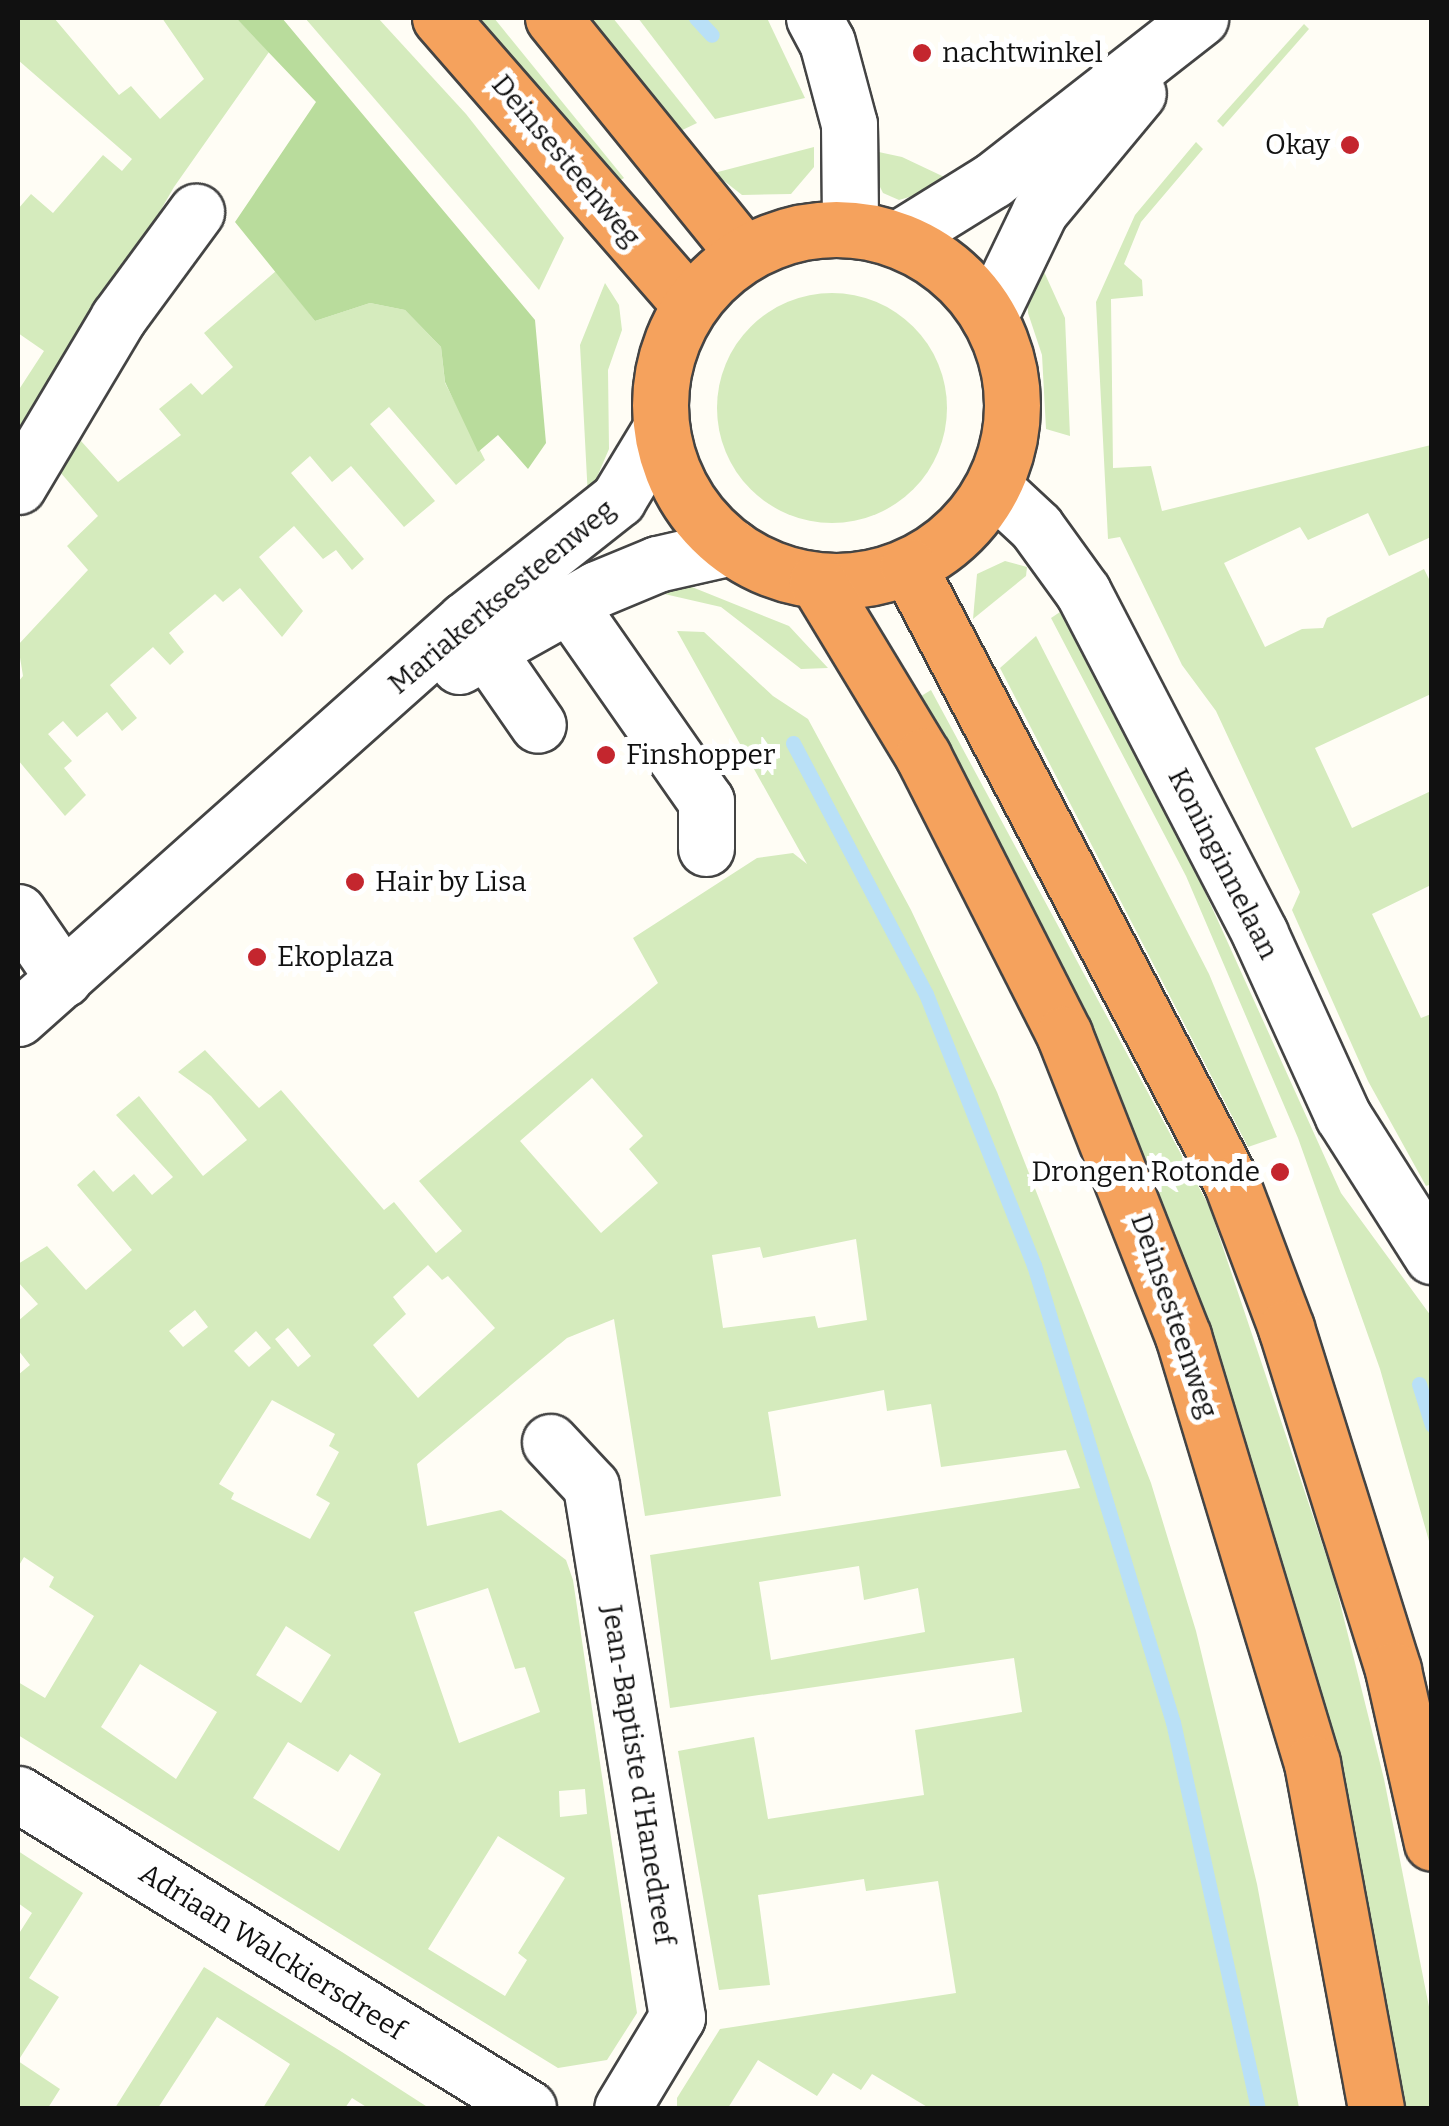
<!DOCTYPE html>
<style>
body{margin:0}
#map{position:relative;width:1449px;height:2126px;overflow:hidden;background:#fffdf5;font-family:Bitter,serif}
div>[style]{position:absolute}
.green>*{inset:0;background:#d5ebbd}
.round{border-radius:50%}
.forest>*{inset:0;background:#b9dc9c}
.stream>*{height:15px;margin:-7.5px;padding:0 7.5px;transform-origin:7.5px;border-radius:7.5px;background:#b9e0f7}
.roads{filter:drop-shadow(2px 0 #444) drop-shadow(-2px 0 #444) drop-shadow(0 2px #444) drop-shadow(0 -2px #444)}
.minor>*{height:55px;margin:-27.5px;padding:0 27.5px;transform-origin:27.5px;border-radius:27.5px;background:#fff}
.highway>*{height:55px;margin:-27.5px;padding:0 27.5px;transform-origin:27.5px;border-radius:27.5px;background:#f5a25d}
.highway>.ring{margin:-27.5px;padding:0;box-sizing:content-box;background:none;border:55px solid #f5a25d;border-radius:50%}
.dots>*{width:28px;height:28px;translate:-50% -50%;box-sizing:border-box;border:5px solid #fff;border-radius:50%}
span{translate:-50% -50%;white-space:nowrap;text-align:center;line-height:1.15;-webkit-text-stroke:10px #fff;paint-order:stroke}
.poi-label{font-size:28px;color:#111}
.left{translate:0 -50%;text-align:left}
.right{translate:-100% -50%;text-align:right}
.street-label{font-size:28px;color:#111}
.frame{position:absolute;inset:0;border:20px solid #111;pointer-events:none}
</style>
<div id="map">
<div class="green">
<i style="clip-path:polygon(18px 18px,54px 18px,119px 95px,131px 86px,160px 119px,204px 79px,162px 18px,236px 18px,269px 52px,174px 187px,18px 458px,18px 391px,44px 351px,18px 333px,18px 209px,31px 194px,53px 213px,103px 155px,122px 171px,132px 159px,18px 60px)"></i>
<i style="clip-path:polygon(305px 18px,378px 18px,466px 114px,564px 238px,539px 290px)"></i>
<i style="clip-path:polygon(474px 18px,494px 18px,624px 178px,614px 184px)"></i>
<i style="clip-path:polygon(593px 18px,613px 18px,697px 123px,672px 135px,591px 31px)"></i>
<i style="clip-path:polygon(638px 18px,767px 18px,805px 98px,715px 119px)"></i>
<i style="clip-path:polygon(1304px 24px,1309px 29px,1223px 127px,1217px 121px)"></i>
<i style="clip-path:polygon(1196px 142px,1203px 149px,1141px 222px,1124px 264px,1142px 280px,1143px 296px,1111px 299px,1113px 468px,1151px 466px,1162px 511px,1431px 445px,1431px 537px,1389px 556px,1368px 513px,1308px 540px,1300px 527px,1224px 563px,1265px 647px,1302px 629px,1323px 628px,1327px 618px,1424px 569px,1431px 583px,1431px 694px,1315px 748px,1352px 828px,1431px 791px,1431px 885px,1372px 914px,1421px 1018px,1431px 1014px,1432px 1184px,1426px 1186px,1368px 1081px,1292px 910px,1300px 892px,1216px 711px,1182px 665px,1120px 537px,1108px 539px,1096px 302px,1135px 215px)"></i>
<i style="clip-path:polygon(814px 147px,814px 167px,791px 194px,742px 195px,714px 173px)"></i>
<i style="clip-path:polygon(874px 151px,902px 157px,957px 183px,899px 200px,883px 193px,874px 175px)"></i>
<i style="clip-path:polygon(1036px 254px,1065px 318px,1070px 436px,1046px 429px,1042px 355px,1028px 313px,1027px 280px)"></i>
<i style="clip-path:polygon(276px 271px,315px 321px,370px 303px,405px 310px,441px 347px,445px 383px,485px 460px,456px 485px,389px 407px,370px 424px,435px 501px,404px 527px,351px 466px,332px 482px,310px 456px,291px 473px,364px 559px,352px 570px,336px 550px,323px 559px,294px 526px,259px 557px,303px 611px,282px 637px,240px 588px,223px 602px,215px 594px,169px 633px,184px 652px,170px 665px,153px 647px,110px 685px,137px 718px,122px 731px,107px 712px,77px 737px,63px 721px,48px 734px,72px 761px,64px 768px,86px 795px,65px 816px,18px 760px,18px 682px,23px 676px,18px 645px,88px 570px,67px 546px,98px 516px,60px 472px,81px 441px,118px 482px,181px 435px,159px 409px,191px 383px,202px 395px,233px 367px,204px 333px)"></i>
<i style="clip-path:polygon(605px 283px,619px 305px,622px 330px,608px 370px,609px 449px,588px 498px,580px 345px)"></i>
<i class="round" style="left:717px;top:293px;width:230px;height:230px"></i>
<i style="clip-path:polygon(1005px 561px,1027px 567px,1026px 576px,973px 619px,977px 574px)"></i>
<i style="clip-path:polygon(682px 583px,789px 626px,828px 668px,801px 669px,721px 607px,647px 590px)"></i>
<i style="clip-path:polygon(1060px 612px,1195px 870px,1341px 1193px,1431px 1316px,1431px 1548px,1380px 1369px,1298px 1138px,1186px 876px,1051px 618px)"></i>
<i style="clip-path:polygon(evenodd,677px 631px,704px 632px,773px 696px,808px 719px,911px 910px,997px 1092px,1151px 1483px,1196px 1631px,1257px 1884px,1299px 2108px,929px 2108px,872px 2074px,861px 2090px,833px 2073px,817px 2096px,758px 2060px,728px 2108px,677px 2108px,677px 2098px,720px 2029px,956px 1993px,938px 1881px,866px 1891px,864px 1879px,758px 1895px,770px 1985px,719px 1990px,678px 1751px,754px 1737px,768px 1819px,924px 1795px,915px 1730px,1022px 1712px,1014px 1658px,670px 1708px,650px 1555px,1080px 1488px,1066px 1450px,941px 1467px,931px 1404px,887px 1411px,884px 1390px,768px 1412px,781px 1496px,645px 1516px,614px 1319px,567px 1338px,417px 1464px,427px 1526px,501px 1510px,566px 1560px,573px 1580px,637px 2013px,607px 2060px,558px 2068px,18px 1735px,18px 1682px,45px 1698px,94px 1616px,49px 1587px,54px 1577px,24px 1557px,18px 1567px,18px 1375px,30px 1365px,18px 1350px,18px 1321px,38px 1304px,18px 1282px,18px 1264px,47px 1246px,86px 1290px,132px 1250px,77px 1185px,94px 1170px,113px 1192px,134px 1174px,152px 1195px,173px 1177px,116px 1115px,139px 1096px,203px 1176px,247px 1140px,211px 1096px,178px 1072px,205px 1050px,259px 1108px,281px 1090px,384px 1210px,394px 1202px,436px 1253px,462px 1231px,419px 1181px,658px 983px,633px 938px,757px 858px,793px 853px,807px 864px,677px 631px,592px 1078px,643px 1136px,629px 1149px,658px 1183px,601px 1233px,520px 1141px,592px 1078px,677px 631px,856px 1239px,867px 1320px,818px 1328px,815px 1316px,723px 1328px,712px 1255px,760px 1247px,763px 1258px,856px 1239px,677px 631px,428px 1265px,442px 1280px,448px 1276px,495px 1328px,418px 1398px,373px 1345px,406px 1314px,393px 1297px,428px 1265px,677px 631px,195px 1310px,208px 1327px,183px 1347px,169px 1331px,195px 1310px,677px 631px,288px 1328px,311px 1356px,298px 1367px,275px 1339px,288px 1328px,677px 631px,256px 1331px,271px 1348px,249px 1367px,234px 1351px,256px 1331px,677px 631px,272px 1400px,335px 1434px,329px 1446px,339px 1452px,316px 1495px,330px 1503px,310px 1539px,231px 1499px,234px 1493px,219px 1484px,272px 1400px,677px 631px,859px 1566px,864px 1600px,918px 1588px,925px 1632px,771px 1660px,759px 1582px,859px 1566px,677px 631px,488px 1588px,515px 1669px,525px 1667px,540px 1712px,459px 1743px,414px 1612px,488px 1588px,677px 631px,286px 1626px,331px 1655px,301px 1703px,256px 1675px,286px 1626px,677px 631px,140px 1664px,217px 1712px,176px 1779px,101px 1727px,140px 1664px,677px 631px,288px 1742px,338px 1772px,350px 1754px,381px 1774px,339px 1851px,253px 1798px,288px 1742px,677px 631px,585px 1789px,587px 1814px,560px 1817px,559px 1791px,585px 1789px,677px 631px,498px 1836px,565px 1878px,518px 1953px,527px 1960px,505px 1996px,428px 1949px,498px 1836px)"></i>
<i style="clip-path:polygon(1036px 636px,1209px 974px,1277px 1137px,1248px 1147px,1000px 668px)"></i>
<i style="clip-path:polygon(931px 690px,1209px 1206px,1334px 1579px,1384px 1779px,1431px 2017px,1431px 2108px,1406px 2108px,1339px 1757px,1211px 1339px,1129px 1124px,1046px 943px,918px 698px)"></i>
<i style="clip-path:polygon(18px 1851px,83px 1893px,29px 1978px,59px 1997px,18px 2061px,60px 2089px,48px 2108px,18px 2108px,18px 1935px,32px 1913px,18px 1903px)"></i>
<i style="clip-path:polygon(204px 1967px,342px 2052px,429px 2108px,368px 2108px,352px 2098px,345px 2108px,263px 2108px,290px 2064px,217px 2017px,158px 2108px,115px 2108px)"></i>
</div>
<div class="forest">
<i style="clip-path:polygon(236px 18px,282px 18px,535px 320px,546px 443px,528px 469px,498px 435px,478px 452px,445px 382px,441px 347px,405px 310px,370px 303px,315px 321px,235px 222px,316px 102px)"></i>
</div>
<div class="stream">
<i style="left:696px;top:18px;width:23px;rotate:47deg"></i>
<i style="left:793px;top:743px;width:284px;rotate:62.1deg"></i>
<i style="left:926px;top:994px;width:292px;rotate:68.3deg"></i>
<i style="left:1034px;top:1265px;width:478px;rotate:73.1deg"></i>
<i style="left:1173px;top:1722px;width:395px;rotate:77.6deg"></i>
<i style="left:1419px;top:1384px;width:43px;rotate:72.4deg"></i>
</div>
<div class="roads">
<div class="minor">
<i style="left:814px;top:18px;width:27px;rotate:62deg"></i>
<i style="left:827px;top:42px;width:85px;rotate:75deg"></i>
<i style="left:849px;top:124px;width:104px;rotate:89.4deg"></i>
<i style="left:898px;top:239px;width:112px;rotate:-31.8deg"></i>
<i style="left:993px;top:180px;width:263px;rotate:-38deg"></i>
<i style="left:989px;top:317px;width:118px;rotate:-64.3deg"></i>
<i style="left:1040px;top:211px;width:153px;rotate:-50.3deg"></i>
<i style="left:18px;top:486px;width:196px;rotate:-59.2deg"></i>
<i style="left:118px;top:318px;width:132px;rotate:-53.7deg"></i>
<i style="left:993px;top:487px;width:59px;rotate:42.9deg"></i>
<i style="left:1036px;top:527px;width:80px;rotate:54.1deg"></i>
<i style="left:1083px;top:592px;width:385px;rotate:62.6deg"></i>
<i style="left:1260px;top:934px;width:200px;rotate:65.5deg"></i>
<i style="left:1343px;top:1116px;width:166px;rotate:57.6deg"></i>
<i style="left:567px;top:602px;width:243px;rotate:55.1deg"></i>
<i style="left:706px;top:801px;width:47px;rotate:90deg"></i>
<i style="left:466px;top:621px;width:126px;rotate:55.3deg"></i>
<i style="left:459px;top:666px;width:158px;rotate:-29.2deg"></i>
<i style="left:597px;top:589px;width:65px;rotate:-22.6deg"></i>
<i style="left:657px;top:564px;width:77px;rotate:-12.8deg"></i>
<i style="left:18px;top:912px;width:81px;rotate:55.5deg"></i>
<i style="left:18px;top:1018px;width:599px;rotate:-41.68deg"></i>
<i style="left:465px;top:620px;width:195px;rotate:-38.3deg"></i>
<i style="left:618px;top:499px;width:83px;rotate:-58.8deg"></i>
<i style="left:550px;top:1442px;width:60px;rotate:47deg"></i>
<i style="left:591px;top:1486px;width:538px;rotate:80.8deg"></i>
<i style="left:677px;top:2017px;width:106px;rotate:121.1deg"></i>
<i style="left:18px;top:1794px;width:599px;rotate:31.62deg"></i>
</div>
<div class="highway">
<i style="left:440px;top:18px;width:381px;rotate:48.9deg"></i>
<i style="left:553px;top:18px;width:304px;rotate:51deg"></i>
<i class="ring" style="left:660px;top:229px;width:297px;height:297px"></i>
<i style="left:908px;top:566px;width:698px;rotate:62.33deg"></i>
<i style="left:1232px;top:1184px;width:154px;rotate:69.4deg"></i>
<i style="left:1286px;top:1328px;width:358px;rotate:72.6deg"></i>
<i style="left:1393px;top:1670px;width:177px;rotate:77.3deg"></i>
<i style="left:817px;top:581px;width:205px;rotate:58.8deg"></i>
<i style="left:923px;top:756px;width:312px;rotate:63.1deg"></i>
<i style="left:1064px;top:1034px;width:325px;rotate:68.5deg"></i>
<i style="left:1183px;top:1336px;width:446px;rotate:73.2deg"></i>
<i style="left:1312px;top:1763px;width:351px;rotate:79.5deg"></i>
</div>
</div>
<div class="dots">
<i style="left:922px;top:53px;background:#c4262e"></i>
<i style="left:1350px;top:145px;background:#c4262e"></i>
<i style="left:606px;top:755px;background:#c4262e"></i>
<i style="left:355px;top:882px;background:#c4262e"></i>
<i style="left:257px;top:957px;background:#c4262e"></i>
<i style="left:1280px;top:1172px;background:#c4262e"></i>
</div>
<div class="poi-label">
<span class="left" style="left:942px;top:53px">nachtwinkel</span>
<span class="right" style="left:1330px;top:145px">Okay</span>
<span class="left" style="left:626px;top:755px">Finshopper</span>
<span class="left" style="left:375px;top:882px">Hair by Lisa</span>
<span class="left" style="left:277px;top:957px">Ekoplaza</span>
<span class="right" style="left:1260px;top:1172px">Drongen Rotonde</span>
</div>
<div class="street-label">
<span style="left:566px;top:161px;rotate:50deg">Deinsesteenweg</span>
<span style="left:502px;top:597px;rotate:-40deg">Mariakerksesteenweg</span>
<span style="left:1223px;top:864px;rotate:63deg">Koninginnelaan</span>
<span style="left:1174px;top:1316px;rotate:71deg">Deinsesteenweg</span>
<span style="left:638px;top:1775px;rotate:81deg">Jean-Baptiste d'Hanedreef</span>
<span style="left:272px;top:1952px;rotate:32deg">Adriaan Walckiersdreef</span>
</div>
<div class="frame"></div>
</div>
